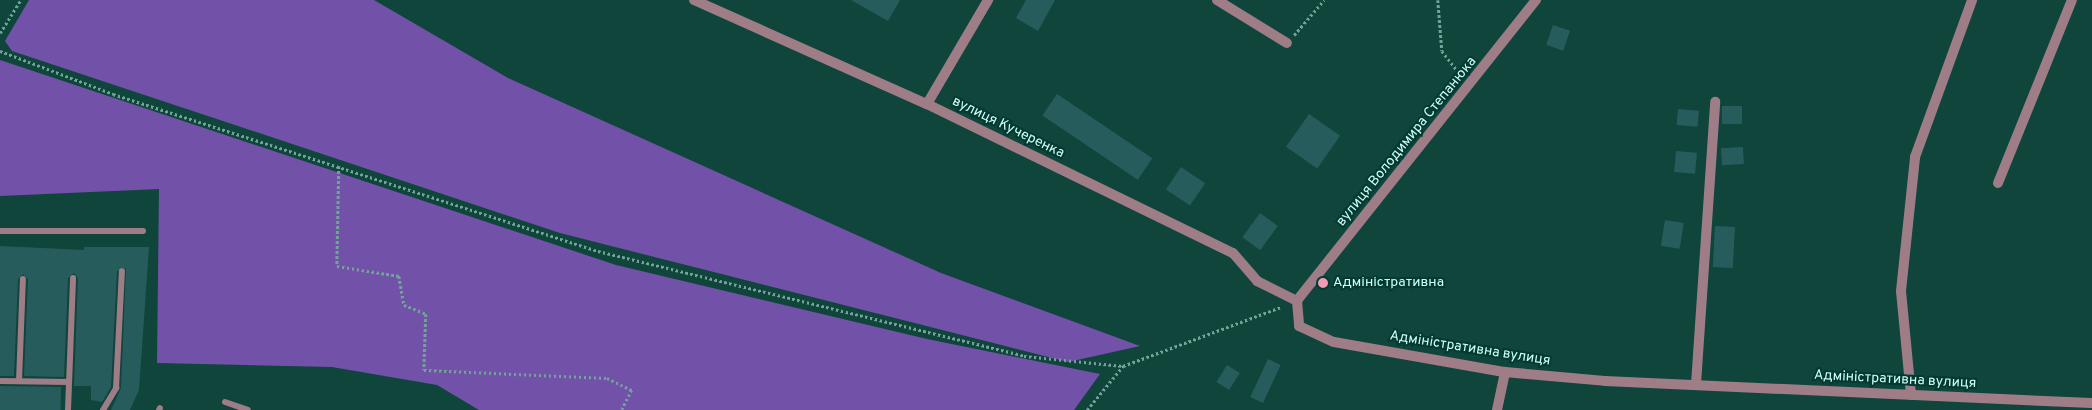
<!DOCTYPE html>
<meta charset="utf-8">
<style>
body{margin:0}
#map{position:relative;width:2092px;height:410px;overflow:hidden;background:#10453c;font-family:Overpass,sans-serif}
div>[style]{position:absolute}
.green>*{inset:0;background:#7252a8}
.building>*{inset:0;background:#275c5d;transform-origin:0 0}
.path>*{height:2.5px;margin-top:-1.25px;transform-origin:0;background:repeating-linear-gradient(90deg,#72a399 0 2.5px,transparent 0 5px)}
.service>*{height:6px;margin:-3px;padding:0 3px;transform-origin:3px;border-radius:3px;background:#9e7d87}
.minor>*{height:10px;margin:-5px;padding:0 5px;transform-origin:5px;border-radius:5px;background:#9e7d87}
.tertiary>*{height:10px;margin:-5px;padding:0 5px;transform-origin:5px;border-radius:5px;background:#9e7d87}
.dots>*{width:14px;height:14px;translate:-50% -50%;box-sizing:border-box;border:2px solid #013a32;border-radius:50%}
span{translate:-50% -50%;white-space:nowrap;text-align:center;line-height:1.15;-webkit-text-stroke:4px #013a32;paint-order:stroke}
.street-label{font-size:14px;color:#d1fdf2}
.poi-label{font-size:14px;color:#d1fdf2}
.left{translate:0 -50%;text-align:left}
</style>
<div id="map">
<div class="green">
<i style="clip-path:polygon(29px 0,374px 0,508px 78px,941px 273px,1140px 346px,1068px 362px,560px 233px,12px 51px,5px 41px)"></i>
<i style="clip-path:polygon(0 60px,616px 265px,927px 339px,1100px 374px,1074px 410px,479px 410px,437px 385px,332px 367px,157px 363px,159px 189px,0 196px)"></i>
</div>
<div class="building">
<i style="clip-path:polygon(851px 0,900px 0,888px 21px)"></i>
<i style="clip-path:polygon(1026px 0,1055px 0,1038px 31px,1016px 18px)"></i>
<i style="left:1553px;top:25px;width:18px;height:21px;rotate:19deg"></i>
<i style="left:1057px;top:94px;width:115px;height:26px;rotate:34deg"></i>
<i style="left:1722px;top:106px;width:20px;height:18px"></i>
<i style="left:1678px;top:109px;width:21px;height:16px;rotate:5deg"></i>
<i style="left:1309px;top:114px;width:38px;height:40px;rotate:35deg"></i>
<i style="left:1743px;top:147px;width:17px;height:22px;rotate:87deg"></i>
<i style="left:1676px;top:151px;width:21px;height:21px;rotate:5deg"></i>
<i style="left:1181px;top:167px;width:29px;height:27px;rotate:34deg"></i>
<i style="left:1260px;top:213px;width:22px;height:30px;rotate:36deg"></i>
<i style="left:1665px;top:220px;width:19px;height:26px;rotate:9deg"></i>
<i style="left:1715px;top:226px;width:20px;height:41px;rotate:3deg"></i>
<i style="clip-path:polygon(0 246px,84px 250px,84px 247px,149px 247px,139px 390px,130px 410px,111px 410px,121px 388px,126px 268px,117px 271px,111px 387px,102px 402px,91px 400px,91px 386px,74px 386px,78px 278px,74px 273px,68px 278px,64px 377px,24px 376px,28px 279px,23px 274px,18px 279px,14px 376px,0 376px)"></i>
<i style="left:1268px;top:359px;width:14px;height:42px;rotate:25deg"></i>
<i style="left:1227px;top:365px;width:15px;height:20px;rotate:32deg"></i>
<i style="left:0;top:386px;width:61px;height:24px;rotate:1deg"></i>
</div>
<div class="path">
<i style="left:1438px;top:0;width:51px;rotate:85.5deg"></i>
<i style="left:1442px;top:51px;width:31px;rotate:52deg"></i>
<i style="left:0;top:33px;width:39px;rotate:-58deg"></i>
<i style="left:1294px;top:35px;width:46px;rotate:-49.4deg"></i>
<i style="left:0;top:51px;width:121px;rotate:20.8deg"></i>
<i style="left:113px;top:94px;width:510px;rotate:17.94deg"></i>
<i style="left:598px;top:251px;width:439px;rotate:13.8deg"></i>
<i style="left:1024px;top:356px;width:100px;rotate:5.8deg"></i>
<i style="left:339px;top:166px;width:100px;rotate:91.1deg"></i>
<i style="left:337px;top:266px;width:63px;rotate:9.2deg"></i>
<i style="left:399px;top:276px;width:29px;rotate:80deg"></i>
<i style="left:404px;top:305px;width:24px;rotate:22deg"></i>
<i style="left:426px;top:314px;width:56px;rotate:92deg"></i>
<i style="left:424px;top:370px;width:183px;rotate:2.5deg"></i>
<i style="left:607px;top:378px;width:28px;rotate:26deg"></i>
<i style="left:632px;top:390px;width:22px;rotate:117deg"></i>
<i style="left:1087px;top:410px;width:57px;rotate:-50.7deg"></i>
<i style="left:1123px;top:366px;width:169px;rotate:-20.5deg"></i>
</div>
<div class="service">
<i style="left:0;top:231px;width:143px"></i>
<i style="left:0;top:381px;width:69px;rotate:0.8deg"></i>
<i style="left:19px;top:381px;width:102px;rotate:-87.8deg"></i>
<i style="left:225px;top:402px;width:24px;rotate:19deg"></i>
<i style="left:68px;top:410px;width:132px;rotate:-87.8deg"></i>
<i style="left:103px;top:410px;width:26px;rotate:-59deg"></i>
<i style="left:116px;top:388px;width:117px;rotate:-87.1deg"></i>
<i style="left:159px;top:410px;width:2px;rotate:-63deg"></i>
</div>
<div class="minor">
<i style="left:694px;top:0;width:255px;rotate:24.1deg"></i>
<i style="left:927px;top:104px;width:340px;rotate:26deg"></i>
<i style="left:1233px;top:253px;width:37px;rotate:49deg"></i>
<i style="left:1257px;top:281px;width:45px;rotate:26.6deg"></i>
<i style="left:1217px;top:0;width:82px;rotate:31.6deg"></i>
<i style="left:927px;top:104px;width:121px;rotate:-59.6deg"></i>
<i style="left:1998px;top:183px;width:197px;rotate:-68deg"></i>
<i style="left:1696px;top:384px;width:283px;rotate:-86.1deg"></i>
<i style="left:1911px;top:395px;width:104px;rotate:-95.5deg"></i>
<i style="left:1901px;top:291px;width:135px;rotate:-84deg"></i>
<i style="left:1915px;top:157px;width:167px;rotate:-70deg"></i>
<i style="left:1497px;top:410px;width:39px;rotate:-78deg"></i>
</div>
<div class="tertiary">
<i style="left:1536px;top:0;width:384px;rotate:128.5deg"></i>
<i style="left:1297px;top:301px;width:25px;rotate:85deg"></i>
<i style="left:1299px;top:326px;width:38px;rotate:25deg"></i>
<i style="left:1334px;top:342px;width:174px;rotate:10deg"></i>
<i style="left:1505px;top:372px;width:100px;rotate:5.1deg"></i>
<i style="left:1605px;top:381px;width:487px;rotate:2.6deg"></i>
</div>
<div class="dots">
<i style="left:1323px;top:283px;background:#f09ab6"></i>
</div>
<div class="street-label">
<span style="left:1008px;top:128px;rotate:26deg">вулиця Кучеренка</span>
<span style="left:1407px;top:142px;rotate:-51deg">вулиця Володимира Степанюка</span>
<span style="left:1470px;top:349px;rotate:9deg">Адміністративна вулиця</span>
<span style="left:1895px;top:380px;rotate:3deg">Адміністративна вулиця</span>
</div>
<div class="poi-label">
<span class="left" style="left:1333px;top:283px">Адміністративна</span>
</div>
</div>
